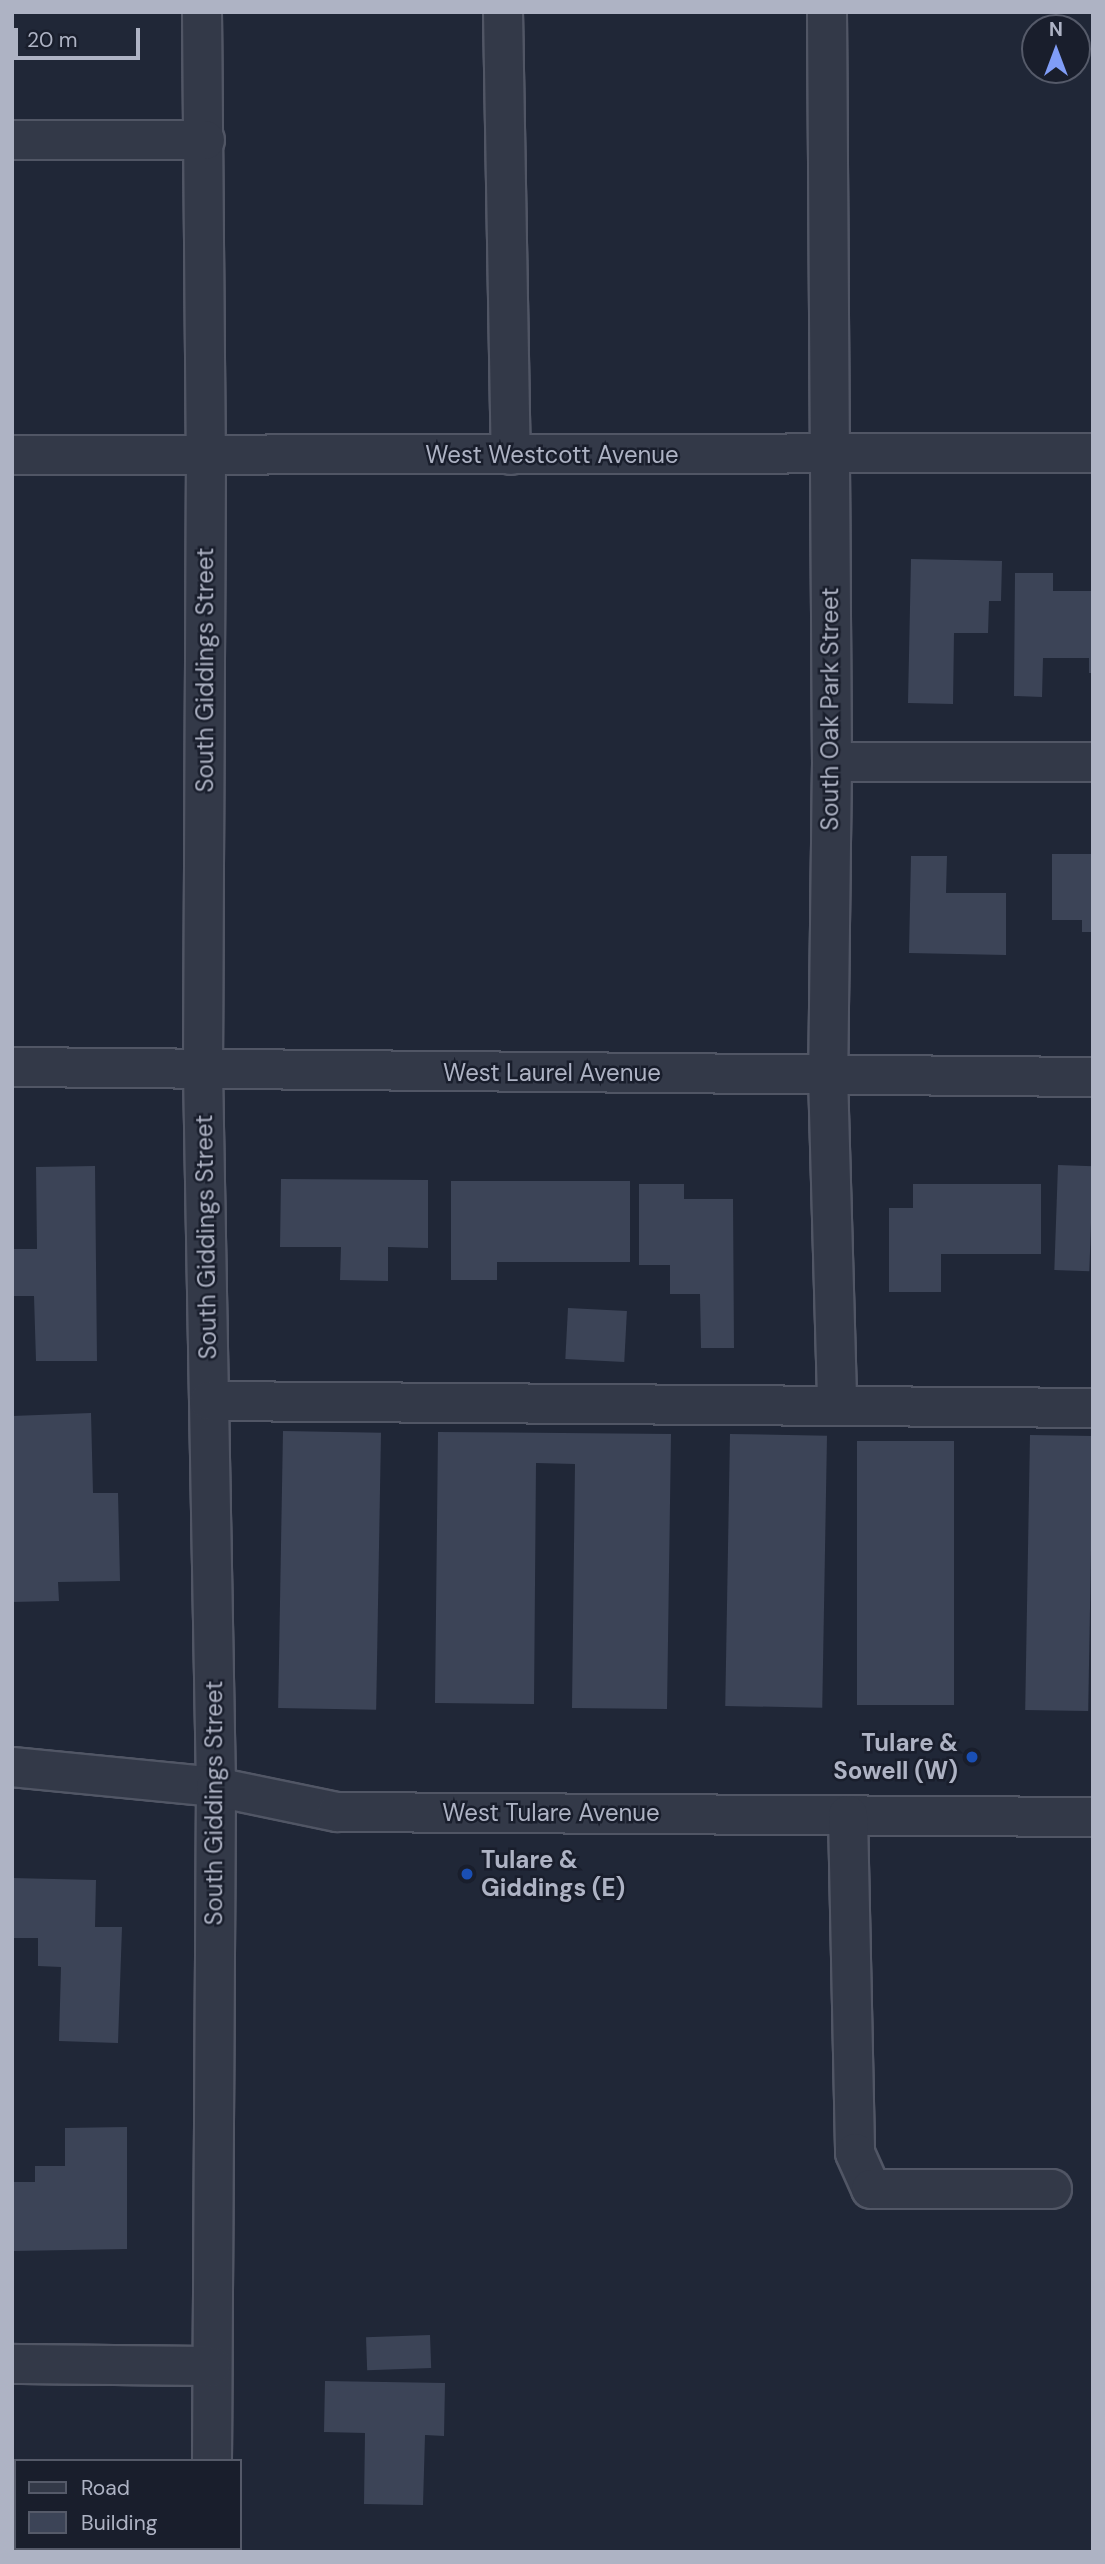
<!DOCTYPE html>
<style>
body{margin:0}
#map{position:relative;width:1105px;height:2564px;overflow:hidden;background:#202737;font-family:"DM Sans",sans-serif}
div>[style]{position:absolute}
.building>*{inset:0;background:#3c4457;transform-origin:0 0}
.roads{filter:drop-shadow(2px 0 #515665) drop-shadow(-2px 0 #515665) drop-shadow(0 2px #515665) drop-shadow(0 -2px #515665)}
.minor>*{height:38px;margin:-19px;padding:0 19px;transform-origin:19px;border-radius:19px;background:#333948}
.dots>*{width:19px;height:19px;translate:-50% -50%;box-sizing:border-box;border:4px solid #191e2c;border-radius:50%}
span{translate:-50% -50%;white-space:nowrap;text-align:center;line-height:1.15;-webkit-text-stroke:5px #191e2c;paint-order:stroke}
.street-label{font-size:24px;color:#aeb3c4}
.poi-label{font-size:24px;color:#aeb3c4;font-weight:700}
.right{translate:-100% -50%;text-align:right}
.left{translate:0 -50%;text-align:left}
.frame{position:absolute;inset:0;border:14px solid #aeb3c4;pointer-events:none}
.legend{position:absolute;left:14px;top:2459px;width:228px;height:91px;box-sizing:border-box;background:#191e2c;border:2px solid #555a69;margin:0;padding:9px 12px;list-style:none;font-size:21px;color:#aeb3c4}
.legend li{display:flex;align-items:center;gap:14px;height:35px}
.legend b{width:35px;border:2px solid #555a69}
.north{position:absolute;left:1021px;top:14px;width:70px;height:70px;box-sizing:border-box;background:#191e2c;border:2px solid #555a69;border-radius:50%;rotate:0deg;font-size:19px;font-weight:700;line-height:28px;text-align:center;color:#aeb3c4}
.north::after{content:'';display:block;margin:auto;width:24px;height:32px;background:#809df7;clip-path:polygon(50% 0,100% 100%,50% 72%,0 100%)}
.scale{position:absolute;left:14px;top:28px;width:126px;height:32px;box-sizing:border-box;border:4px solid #aeb3c4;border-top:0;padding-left:9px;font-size:21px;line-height:24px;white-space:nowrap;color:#aeb3c4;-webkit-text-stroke:5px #191e2c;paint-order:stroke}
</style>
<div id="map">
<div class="building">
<i style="clip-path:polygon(911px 559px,1002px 561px,1001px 601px,989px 601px,988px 633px,954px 633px,953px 704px,908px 703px)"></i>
<i style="clip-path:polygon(1015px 573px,1053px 573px,1053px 591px,1093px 591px,1093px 673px,1089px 673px,1089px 658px,1043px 658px,1042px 697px,1014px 696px)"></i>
<i style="clip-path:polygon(1052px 854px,1093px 854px,1093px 932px,1082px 932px,1082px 920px,1052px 920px)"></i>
<i style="clip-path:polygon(911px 856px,947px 856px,946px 893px,1006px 893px,1006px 955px,909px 953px)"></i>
<i style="left:1058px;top:1165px;width:35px;height:105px;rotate:2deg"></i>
<i style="clip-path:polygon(95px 1166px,97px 1361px,36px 1361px,34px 1296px,13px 1296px,13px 1249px,37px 1249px,36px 1167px)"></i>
<i style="clip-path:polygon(281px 1179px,428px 1180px,428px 1248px,388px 1247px,388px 1281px,340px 1280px,341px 1247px,280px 1247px)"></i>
<i style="clip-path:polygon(451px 1181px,630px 1181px,630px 1262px,497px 1262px,497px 1280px,451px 1280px)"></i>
<i style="clip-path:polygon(639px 1184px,684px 1184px,684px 1199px,733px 1199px,734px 1348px,701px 1348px,700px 1294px,670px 1294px,670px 1265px,639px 1265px)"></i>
<i style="clip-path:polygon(913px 1184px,1041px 1184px,1041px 1254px,941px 1254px,941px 1292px,889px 1292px,889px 1208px,913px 1208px)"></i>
<i style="left:568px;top:1308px;width:59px;height:51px;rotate:3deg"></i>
<i style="clip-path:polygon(91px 1413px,93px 1493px,118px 1493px,120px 1581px,58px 1582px,59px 1601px,12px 1602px,12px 1416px)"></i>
<i style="left:283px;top:1431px;width:98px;height:277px;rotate:1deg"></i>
<i style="clip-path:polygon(438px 1432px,671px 1434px,667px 1709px,572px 1708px,575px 1464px,536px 1463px,534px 1704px,435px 1703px)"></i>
<i style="left:730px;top:1434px;width:97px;height:272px;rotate:1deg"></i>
<i style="left:1030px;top:1435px;width:63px;height:275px;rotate:1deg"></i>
<i style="left:857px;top:1441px;width:97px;height:264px"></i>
<i style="clip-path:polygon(12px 1878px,96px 1880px,95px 1927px,122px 1927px,118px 2043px,59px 2041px,61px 1967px,38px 1966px,38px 1938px,12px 1938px)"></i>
<i style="clip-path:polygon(127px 2127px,127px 2249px,12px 2251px,12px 2182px,35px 2182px,35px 2166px,65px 2166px,65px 2128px)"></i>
<i style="left:430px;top:2335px;width:33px;height:64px;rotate:88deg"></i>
<i style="clip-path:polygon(325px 2381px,445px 2383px,444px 2436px,425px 2435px,423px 2505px,364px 2504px,365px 2433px,324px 2432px)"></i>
<i style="left:25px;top:2548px;width:86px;height:4px"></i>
</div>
<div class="roads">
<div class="minor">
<i style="left:202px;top:12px;width:445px;rotate:89.5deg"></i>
<i style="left:206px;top:457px;width:614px;rotate:90.28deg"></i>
<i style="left:203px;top:1071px;width:716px;rotate:88.96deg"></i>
<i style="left:216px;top:1787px;width:674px;rotate:90.34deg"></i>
<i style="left:503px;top:12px;width:443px;rotate:89deg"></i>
<i style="left:827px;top:12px;width:750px;rotate:89.62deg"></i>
<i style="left:832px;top:762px;width:313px;rotate:90.7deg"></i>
<i style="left:828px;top:1075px;width:331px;rotate:88.4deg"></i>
<i style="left:12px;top:140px;width:193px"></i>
<i style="left:12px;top:455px;width:1081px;rotate:-0.11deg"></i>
<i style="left:832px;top:762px;width:261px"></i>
<i style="left:12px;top:1067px;width:1081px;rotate:0.53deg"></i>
<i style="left:209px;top:1401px;width:884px;rotate:0.45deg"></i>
<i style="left:12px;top:1767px;width:205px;rotate:5.6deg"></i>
<i style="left:216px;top:1787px;width:124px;rotate:11.7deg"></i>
<i style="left:337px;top:1812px;width:756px;rotate:0.38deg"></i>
<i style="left:848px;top:1815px;width:338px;rotate:88.8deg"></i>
<i style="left:855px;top:2153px;width:39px;rotate:66deg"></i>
<i style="left:871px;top:2189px;width:181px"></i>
<i style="left:12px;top:2364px;width:199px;rotate:0.6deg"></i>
<i style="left:212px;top:2548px;width:4px;rotate:90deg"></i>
</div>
</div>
<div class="dots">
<i style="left:972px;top:1757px;background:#1a4fb4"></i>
<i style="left:467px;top:1874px;background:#1a4fb4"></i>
</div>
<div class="street-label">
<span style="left:552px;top:455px">West Westcott Avenue</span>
<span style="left:205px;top:670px;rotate:-90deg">South Giddings Street</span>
<span style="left:830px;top:709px;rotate:-90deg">South Oak Park Street</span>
<span style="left:552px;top:1073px">West Laurel Avenue</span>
<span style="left:206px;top:1237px;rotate:-91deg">South Giddings Street</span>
<span style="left:214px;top:1803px;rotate:-90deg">South Giddings Street</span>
<span style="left:551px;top:1813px">West Tulare Avenue</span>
</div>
<div class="poi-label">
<span class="right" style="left:958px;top:1757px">Tulare &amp;<br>Sowell (W)</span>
<span class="left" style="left:481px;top:1874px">Tulare &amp;<br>Giddings (E)</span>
</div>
<div class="frame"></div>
<ul class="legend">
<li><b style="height:9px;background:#333948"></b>Road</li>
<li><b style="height:19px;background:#3c4457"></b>Building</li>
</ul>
<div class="north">N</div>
<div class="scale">20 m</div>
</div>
